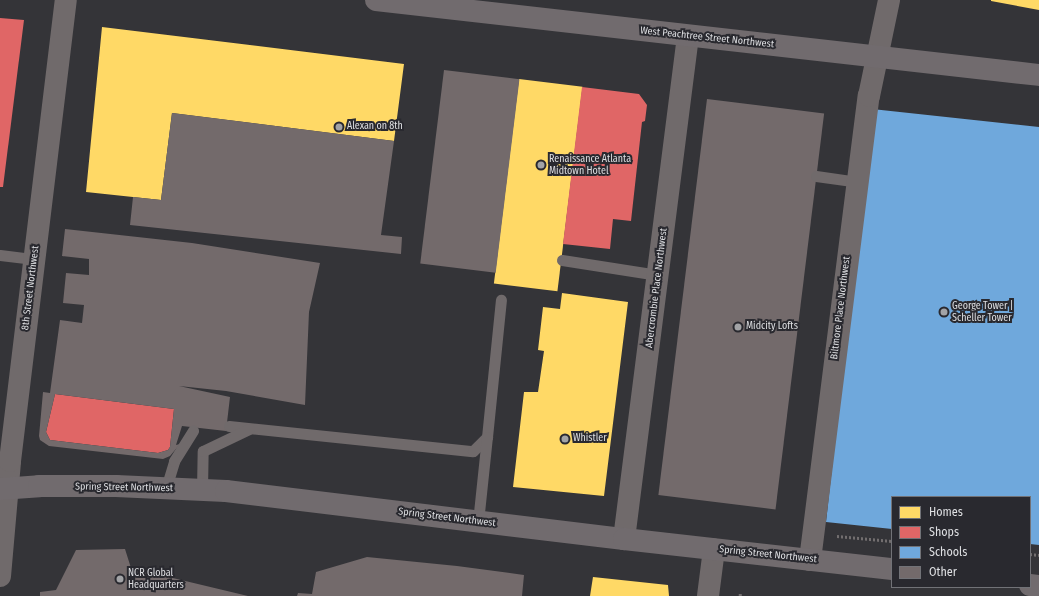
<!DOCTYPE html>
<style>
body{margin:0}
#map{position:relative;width:1039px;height:596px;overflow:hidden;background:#343438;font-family:"Fira Sans Condensed",sans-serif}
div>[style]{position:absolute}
.homes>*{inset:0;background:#ffd966;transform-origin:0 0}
.shops>*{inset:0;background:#e06666}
.schools>*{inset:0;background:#6fa8dc}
.building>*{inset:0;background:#736a6b;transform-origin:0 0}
.path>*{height:2.5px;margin-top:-1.25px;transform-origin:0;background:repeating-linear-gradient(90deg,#726e6f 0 2px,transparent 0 4px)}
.lane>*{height:11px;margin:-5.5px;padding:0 5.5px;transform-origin:5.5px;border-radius:5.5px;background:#706a6b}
.street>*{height:22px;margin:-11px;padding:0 11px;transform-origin:11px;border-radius:11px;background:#706a6b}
.secondary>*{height:22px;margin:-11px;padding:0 11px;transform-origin:11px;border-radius:11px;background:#716b6e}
.dots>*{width:11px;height:11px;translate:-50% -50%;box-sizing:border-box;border:2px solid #29292f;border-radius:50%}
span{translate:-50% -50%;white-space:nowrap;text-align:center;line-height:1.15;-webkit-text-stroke:4px #29292f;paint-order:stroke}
.street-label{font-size:10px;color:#dedfe2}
.poi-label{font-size:10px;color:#dedfe2}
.left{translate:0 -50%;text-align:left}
.legend{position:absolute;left:891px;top:496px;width:140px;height:92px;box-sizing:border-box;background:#29292f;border:1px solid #717277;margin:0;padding:5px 7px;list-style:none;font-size:12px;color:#dedfe2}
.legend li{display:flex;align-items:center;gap:8px;height:20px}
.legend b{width:20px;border:1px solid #717277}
</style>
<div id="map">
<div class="homes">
<i style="clip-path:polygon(991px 0,1039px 0,1039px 10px,991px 1px)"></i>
<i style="clip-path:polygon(102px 27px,404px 64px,394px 141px,172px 113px,161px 200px,86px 192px)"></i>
<i style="left:519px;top:79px;width:64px;height:206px;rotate:7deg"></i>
<i style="clip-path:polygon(562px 293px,628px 302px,604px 496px,513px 487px,524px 392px,538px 392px,544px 351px,538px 350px,543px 307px,560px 309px)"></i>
<i style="clip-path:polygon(593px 577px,668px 585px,669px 596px,590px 596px)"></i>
</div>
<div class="shops">
<i style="clip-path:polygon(0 18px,24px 20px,3px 187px,0 187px)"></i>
<i style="clip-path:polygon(582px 87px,639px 94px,647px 105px,645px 121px,642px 122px,631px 221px,613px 219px,610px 249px,563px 244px)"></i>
<i style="clip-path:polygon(55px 394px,174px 409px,170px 447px,168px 450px,158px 453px,50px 440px,46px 432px)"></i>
</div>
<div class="schools">
<i style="clip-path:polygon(872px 109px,1039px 127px,1039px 545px,1030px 544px,1030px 497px,892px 497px,892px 529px,826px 522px)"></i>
</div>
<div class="building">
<i style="left:444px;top:70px;width:76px;height:195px;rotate:7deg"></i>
<i style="left:707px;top:99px;width:118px;height:399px;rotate:7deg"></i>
<i style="clip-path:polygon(172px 113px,394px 141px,381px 235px,402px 237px,401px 254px,130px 225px,133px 197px,161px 200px)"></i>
<i style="clip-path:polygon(evenodd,65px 229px,192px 243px,320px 263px,309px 312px,305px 405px,226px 391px,179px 386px,230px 397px,226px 431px,182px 426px,176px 445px,180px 444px,170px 456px,163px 459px,49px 446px,40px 440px,39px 436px,43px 392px,50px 393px,60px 320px,82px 323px,84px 305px,63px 303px,66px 273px,89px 275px,89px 259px,62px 256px,65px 229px,55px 394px,174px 409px,170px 447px,168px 450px,158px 453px,50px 440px,46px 432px,55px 394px)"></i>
<i style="clip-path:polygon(125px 549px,131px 568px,248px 596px,40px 596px,40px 592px,56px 590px,76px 550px)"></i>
<i style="clip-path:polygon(367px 557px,457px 566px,524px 575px,522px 596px,297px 596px,298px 593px,312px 594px,316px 572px)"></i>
</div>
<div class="path">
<i style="left:837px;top:536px;width:55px;rotate:5.2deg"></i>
<i style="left:1030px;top:554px;width:9px;rotate:6deg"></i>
<i style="left:740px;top:596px;width:3px;rotate:-90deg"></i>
</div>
<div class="lane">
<i style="left:816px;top:176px;width:42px;rotate:8.1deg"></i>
<i style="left:0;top:255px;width:34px;rotate:7deg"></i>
<i style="left:562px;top:260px;width:97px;rotate:8.9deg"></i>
<i style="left:229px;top:426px;width:245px;rotate:5.9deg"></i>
<i style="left:473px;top:451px;width:20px;rotate:-45deg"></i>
<i style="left:487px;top:437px;width:138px;rotate:-84.2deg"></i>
<i style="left:166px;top:488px;width:28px;rotate:-73deg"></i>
<i style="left:174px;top:461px;width:36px;rotate:-58deg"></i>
<i style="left:202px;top:490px;width:39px;rotate:-89deg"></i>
<i style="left:203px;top:451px;width:51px;rotate:-25.6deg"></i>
<i style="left:478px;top:522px;width:85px;rotate:-84deg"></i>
</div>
<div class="street">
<i style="left:624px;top:539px;width:507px;rotate:-82.75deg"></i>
<i style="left:810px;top:560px;width:468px;rotate:-82.8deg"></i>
<i style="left:869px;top:96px;width:98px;rotate:-78.2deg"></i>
<i style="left:0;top:576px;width:115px;rotate:-85deg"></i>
<i style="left:10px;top:461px;width:464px;rotate:-83.1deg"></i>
<i style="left:708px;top:596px;width:47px;rotate:-82.7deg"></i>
</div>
<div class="secondary">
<i style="left:376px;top:0;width:667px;rotate:6.45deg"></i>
<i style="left:0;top:489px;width:39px;rotate:-4deg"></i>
<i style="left:39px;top:486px;width:77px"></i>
<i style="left:116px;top:486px;width:110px;rotate:2.6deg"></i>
<i style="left:226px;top:491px;width:401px;rotate:6.9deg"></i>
<i style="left:624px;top:539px;width:270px;rotate:6.4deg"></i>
<i style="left:1030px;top:585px;width:9px;rotate:6deg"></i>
</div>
<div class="dots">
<i style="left:339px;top:127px;background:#a2a3a6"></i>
<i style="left:541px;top:165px;background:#a2a3a6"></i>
<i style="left:944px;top:312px;background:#a2a3a6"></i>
<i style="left:738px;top:327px;background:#a2a3a6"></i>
<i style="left:565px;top:439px;background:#a2a3a6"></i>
<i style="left:120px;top:579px;background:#a2a3a6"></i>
</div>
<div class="street-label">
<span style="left:707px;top:38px;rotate:6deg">West Peachtree Street Northwest</span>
<span style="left:31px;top:288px;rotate:-83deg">8th Street Northwest</span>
<span style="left:657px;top:288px;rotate:-83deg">Abercrombie Place Northwest</span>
<span style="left:841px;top:308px;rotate:-83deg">Biltmore Place Northwest</span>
<span style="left:124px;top:488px;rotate:1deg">Spring Street Northwest</span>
<span style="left:447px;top:518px;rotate:7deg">Spring Street Northwest</span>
<span style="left:768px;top:555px;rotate:6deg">Spring Street Northwest</span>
</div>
<div class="poi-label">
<span class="left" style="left:347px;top:127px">Alexan on 8th</span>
<span class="left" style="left:549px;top:165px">Renaissance Atlanta<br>Midtown Hotel</span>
<span class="left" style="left:952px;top:312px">George Tower |<br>Scheller Tower</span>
<span class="left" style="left:746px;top:327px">Midcity Lofts</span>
<span class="left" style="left:573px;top:439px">Whistler</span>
<span class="left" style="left:128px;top:579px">NCR Global<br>Headquarters</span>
</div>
<ul class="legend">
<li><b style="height:11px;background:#ffd966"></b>Homes</li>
<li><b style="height:11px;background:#e06666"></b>Shops</li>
<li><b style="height:11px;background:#6fa8dc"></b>Schools</li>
<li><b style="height:11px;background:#736a6b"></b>Other</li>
</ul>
</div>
